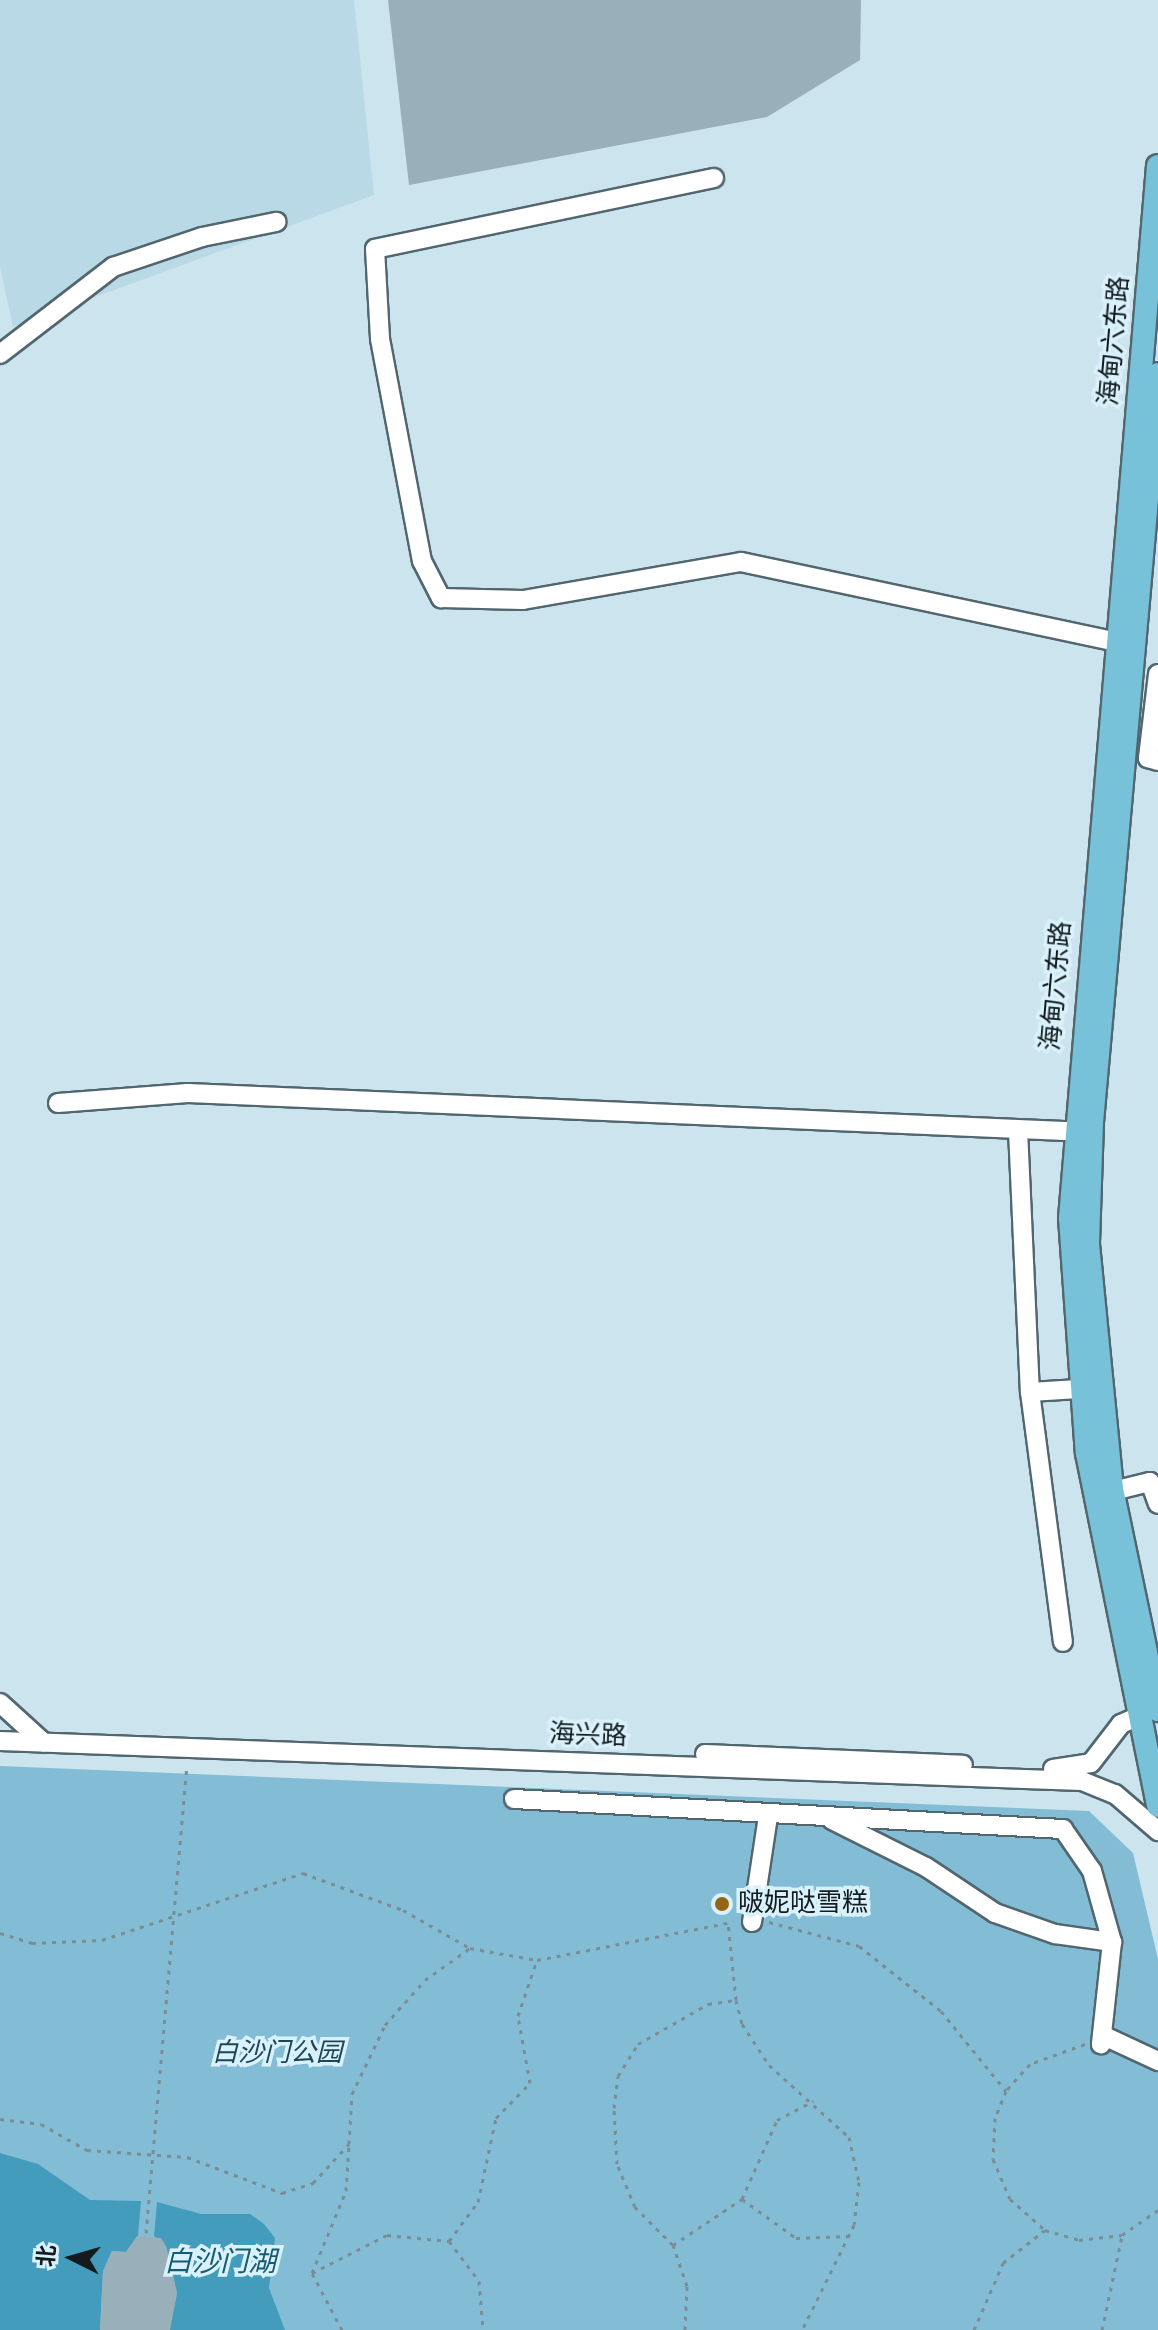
<!DOCTYPE html>
<meta charset="utf-8">
<style>
body{margin:0}
#map{position:relative;width:1158px;height:2330px;overflow:hidden;background:#cce4ee;font-family:Spectral,"Noto Sans SC",serif}
div>[style]{position:absolute}
.built>*{inset:0;background:#bad9e6}
.green>*{inset:0;background:#83bdd5}
.water>*{inset:0;background:#449cbd}
.building>*{inset:0;background:#99afb9}
.path>*{height:3px;margin-top:-1.5px;transform-origin:0;background:repeating-linear-gradient(90deg,#7b8d94 0 4px,transparent 0 10px)}
.roads{filter:drop-shadow(2px 0 #52666f) drop-shadow(-2px 0 #52666f) drop-shadow(0 2px #52666f) drop-shadow(0 -2px #52666f)}
.minor>*{height:18px;margin:-9px;padding:0 9px;transform-origin:9px;border-radius:9px;background:#fff}
.major>*{height:22px;margin:-11px;padding:0 11px;transform-origin:11px;border-radius:11px;background:#77c1d9}
.dots>*{width:22px;height:22px;translate:-50% -50%;box-sizing:border-box;border:4px solid #d9f1fb;border-radius:50%}
span{translate:-50% -50%;white-space:nowrap;text-align:center;line-height:1.15;-webkit-text-stroke:7px #d9f1fb;paint-order:stroke}
.street-label{font-size:26px;color:#131b1f}
.poi-label{font-size:26px;color:#131b1f}
.left{translate:0 -50%;text-align:left}
.park-label{font-size:26px;color:#1e4554;font-style:italic}
.water-label{font-size:28px;color:#165b73;font-style:italic}
.north{position:absolute;left:32px;top:2218px;width:80px;height:80px;-webkit-text-stroke:6px #d9f1fb;paint-order:stroke;rotate:275deg;font-size:22px;font-weight:700;line-height:32px;text-align:center;color:#131b1f}
.north::after{content:'';display:block;margin:auto;width:28px;height:36px;background:#131b1f;clip-path:polygon(50% 0,100% 100%,50% 72%,0 100%)}
</style>
<div id="map">
<div class="built">
<i style="clip-path:polygon(0 0,354px 0,374px 195px,13px 327px,0 267px)"></i>
</div>
<div class="green">
<i style="clip-path:polygon(0 1766px,1089px 1811px,1133px 1853px,1158px 1959px,1158px 2330px,0 2330px)"></i>
</div>
<div class="water">
<i style="clip-path:polygon(0 2153px,38px 2164px,90px 2200px,141px 2201px,138px 2236px,126px 2252px,112px 2251px,103px 2271px,100px 2330px,0 2330px)"></i>
<i style="clip-path:polygon(157px 2202px,201px 2214px,250px 2214px,264px 2224px,275px 2238px,269px 2288px,285px 2330px,169px 2330px,177px 2293px,166px 2246px,154px 2236px)"></i>
</div>
<div class="building">
<i style="clip-path:polygon(388px 0,861px 0,860px 60px,767px 117px,409px 185px)"></i>
<i style="clip-path:polygon(137px 2236px,161px 2238px,166px 2246px,177px 2293px,170px 2330px,100px 2330px,103px 2271px,112px 2251px,126px 2252px)"></i>
</div>
<div class="path">
<i style="left:769px;top:1922px;width:93px;rotate:14.9deg"></i>
<i style="left:859px;top:1946px;width:105px;rotate:38.4deg"></i>
<i style="left:941px;top:2011px;width:103px;rotate:50.9deg"></i>
<i style="left:0;top:1933px;width:34px;rotate:17deg"></i>
<i style="left:32px;top:1943px;width:70px;rotate:-2.5deg"></i>
<i style="left:102px;top:1940px;width:212px;rotate:-18.4deg"></i>
<i style="left:303px;top:1873px;width:107px;rotate:20.3deg"></i>
<i style="left:403px;top:1910px;width:77px;rotate:29.6deg"></i>
<i style="left:470px;top:1948px;width:68px;rotate:10.2deg"></i>
<i style="left:537px;top:1960px;width:200px;rotate:-11deg"></i>
<i style="left:736px;top:2000px;width:25px;rotate:76deg"></i>
<i style="left:742px;top:2024px;width:49px;rotate:56.6deg"></i>
<i style="left:769px;top:2065px;width:108px;rotate:42deg"></i>
<i style="left:849px;top:2137px;width:46px;rotate:77.5deg"></i>
<i style="left:859px;top:2182px;width:43px;rotate:96.6deg"></i>
<i style="left:854px;top:2225px;width:117px;rotate:116.3deg"></i>
<i style="left:1085px;top:2044px;width:59px;rotate:160deg"></i>
<i style="left:1030px;top:2064px;width:36px;rotate:132deg"></i>
<i style="left:1006px;top:2091px;width:29px;rotate:112deg"></i>
<i style="left:995px;top:2118px;width:41px;rotate:92.8deg"></i>
<i style="left:993px;top:2159px;width:43px;rotate:67deg"></i>
<i style="left:1010px;top:2199px;width:47px;rotate:41.5deg"></i>
<i style="left:1045px;top:2230px;width:35px;rotate:16deg"></i>
<i style="left:1079px;top:2240px;width:43px;rotate:-6.6deg"></i>
<i style="left:1122px;top:2235px;width:44px;rotate:-34.8deg"></i>
<i style="left:0;top:2119px;width:41px;rotate:7deg"></i>
<i style="left:41px;top:2124px;width:53px;rotate:29.5deg"></i>
<i style="left:87px;top:2150px;width:100px;rotate:4deg"></i>
<i style="left:187px;top:2157px;width:102px;rotate:20.8deg"></i>
<i style="left:282px;top:2193px;width:33px;rotate:-18deg"></i>
<i style="left:313px;top:2183px;width:53px;rotate:-47.3deg"></i>
<i style="left:349px;top:2144px;width:50px;rotate:-86.6deg"></i>
<i style="left:352px;top:2094px;width:76px;rotate:-64.4deg"></i>
<i style="left:385px;top:2025px;width:60px;rotate:-48.4deg"></i>
<i style="left:425px;top:1980px;width:55px;rotate:-35.4deg"></i>
<i style="left:742px;top:2199px;width:86px;rotate:-66.1deg"></i>
<i style="left:777px;top:2120px;width:41px;rotate:-27.8deg"></i>
<i style="left:146px;top:2233px;width:470px;rotate:-85deg"></i>
<i style="left:449px;top:2241px;width:49px;rotate:-53.4deg"></i>
<i style="left:478px;top:2202px;width:86px;rotate:-77.9deg"></i>
<i style="left:496px;top:2118px;width:49px;rotate:-45.8deg"></i>
<i style="left:530px;top:2083px;width:68px;rotate:-100.2deg"></i>
<i style="left:518px;top:2016px;width:59px;rotate:-71.3deg"></i>
<i style="left:673px;top:2245px;width:83px;rotate:-33.7deg"></i>
<i style="left:742px;top:2199px;width:67px;rotate:35.8deg"></i>
<i style="left:796px;top:2238px;width:53px;rotate:-2.2deg"></i>
<i style="left:312px;top:2273px;width:84px;rotate:-26.9deg"></i>
<i style="left:387px;top:2235px;width:62px;rotate:5.5deg"></i>
<i style="left:449px;top:2241px;width:50px;rotate:53.1deg"></i>
<i style="left:479px;top:2281px;width:49px;rotate:85.3deg"></i>
<i style="left:342px;top:2330px;width:64px;rotate:-117.8deg"></i>
<i style="left:312px;top:2273px;width:89px;rotate:-67.5deg"></i>
<i style="left:346px;top:2191px;width:47px;rotate:-86.3deg"></i>
<i style="left:685px;top:2330px;width:44px;rotate:-87.4deg"></i>
<i style="left:687px;top:2286px;width:43px;rotate:-108.9deg"></i>
<i style="left:673px;top:2245px;width:54px;rotate:-135deg"></i>
<i style="left:635px;top:2207px;width:47px;rotate:-112.7deg"></i>
<i style="left:617px;top:2164px;width:56px;rotate:-93.1deg"></i>
<i style="left:614px;top:2108px;width:32px;rotate:-83deg"></i>
<i style="left:618px;top:2076px;width:38px;rotate:-58deg"></i>
<i style="left:638px;top:2044px;width:81px;rotate:-29.7deg"></i>
<i style="left:708px;top:2004px;width:28px;rotate:-8deg"></i>
<i style="left:736px;top:2000px;width:78px;rotate:-95.9deg"></i>
<i style="left:974px;top:2330px;width:73px;rotate:-66.6deg"></i>
<i style="left:1003px;top:2263px;width:53px;rotate:-38.2deg"></i>
<i style="left:1102px;top:2330px;width:96px;rotate:-78deg"></i>
</div>
<div class="roads">
<div class="minor">
<i style="left:714px;top:178px;width:346px;rotate:168.2deg"></i>
<i style="left:375px;top:249px;width:90px;rotate:86.8deg"></i>
<i style="left:380px;top:339px;width:226px;rotate:79.3deg"></i>
<i style="left:422px;top:561px;width:42px;rotate:62.8deg"></i>
<i style="left:441px;top:598px;width:82px;rotate:1.4deg"></i>
<i style="left:523px;top:600px;width:221px;rotate:-9.9deg"></i>
<i style="left:741px;top:562px;width:399px;rotate:12deg"></i>
<i style="left:0;top:354px;width:143px;rotate:-37.6deg"></i>
<i style="left:113px;top:267px;width:94px;rotate:-18.6deg"></i>
<i style="left:202px;top:237px;width:76px;rotate:-11.5deg"></i>
<i style="left:1158px;top:674px;width:85px;rotate:96.8deg"></i>
<i style="left:1148px;top:758px;width:10px;rotate:17deg"></i>
<i style="left:58px;top:1103px;width:130px;rotate:-4.4deg"></i>
<i style="left:188px;top:1093px;width:902px;rotate:2.48deg"></i>
<i style="left:1018px;top:1130px;width:262px;rotate:87.4deg"></i>
<i style="left:1030px;top:1392px;width:252px;rotate:82.5deg"></i>
<i style="left:1030px;top:1392px;width:65px;rotate:-3.5deg"></i>
<i style="left:1101px;top:1494px;width:50px;rotate:-13.8deg"></i>
<i style="left:1150px;top:1482px;width:23px;rotate:70deg"></i>
<i style="left:0;top:1703px;width:59px;rotate:42.3deg"></i>
<i style="left:0;top:1741px;width:1083px;rotate:2.12deg"></i>
<i style="left:1082px;top:1781px;width:35px;rotate:22deg"></i>
<i style="left:1115px;top:1794px;width:57px;rotate:40.7deg"></i>
<i style="left:705px;top:1754px;width:258px;rotate:2.4deg"></i>
<i style="left:1053px;top:1769px;width:38px;rotate:-9deg"></i>
<i style="left:1091px;top:1763px;width:49px;rotate:-52.4deg"></i>
<i style="left:1121px;top:1724px;width:20px;rotate:-24deg"></i>
<i style="left:514px;top:1799px;width:550px;rotate:3.13deg"></i>
<i style="left:1063px;top:1829px;width:51px;rotate:55.4deg"></i>
<i style="left:1092px;top:1871px;width:74px;rotate:74.3deg"></i>
<i style="left:1112px;top:1942px;width:103px;rotate:96.2deg"></i>
<i style="left:832px;top:1820px;width:105px;rotate:26.6deg"></i>
<i style="left:926px;top:1867px;width:83px;rotate:33.7deg"></i>
<i style="left:995px;top:1913px;width:64px;rotate:19.3deg"></i>
<i style="left:1055px;top:1934px;width:58px;rotate:8deg"></i>
<i style="left:752px;top:1922px;width:107px;rotate:-81.4deg"></i>
<i style="left:1102px;top:2035px;width:62px;rotate:24.9deg"></i>
</div>
<div class="major">
<i style="left:1158px;top:166px;width:1056px;rotate:94.78deg"></i>
<i style="left:1070px;top:1218px;width:236px;rotate:85.9deg"></i>
<i style="left:1087px;top:1453px;width:360px;rotate:78.6deg"></i>
<i style="left:1158px;top:374px;width:751px;rotate:95.04deg"></i>
<i style="left:1092px;top:1122px;width:122px;rotate:91.9deg"></i>
<i style="left:1088px;top:1244px;width:246px;rotate:84.4deg"></i>
<i style="left:1112px;top:1489px;width:226px;rotate:78.2deg"></i>
</div>
</div>
<div class="dots">
<i style="left:722px;top:1904px;background:#946614"></i>
</div>
<div class="street-label">
<span style="left:1115px;top:341px;rotate:-85deg">海甸六东路</span>
<span style="left:1057px;top:986px;rotate:-85deg">海甸六东路</span>
<span style="left:588px;top:1736px;rotate:2deg">海兴路</span>
</div>
<div class="poi-label">
<span class="left" style="left:738px;top:1904px">啵妮哒雪糕</span>
</div>
<div class="park-label">
<span style="left:277px;top:2054px">白沙门公园</span>
</div>
<div class="water-label">
<span style="left:220px;top:2263px">白沙门湖</span>
</div>
<div class="north">北</div>
</div>
